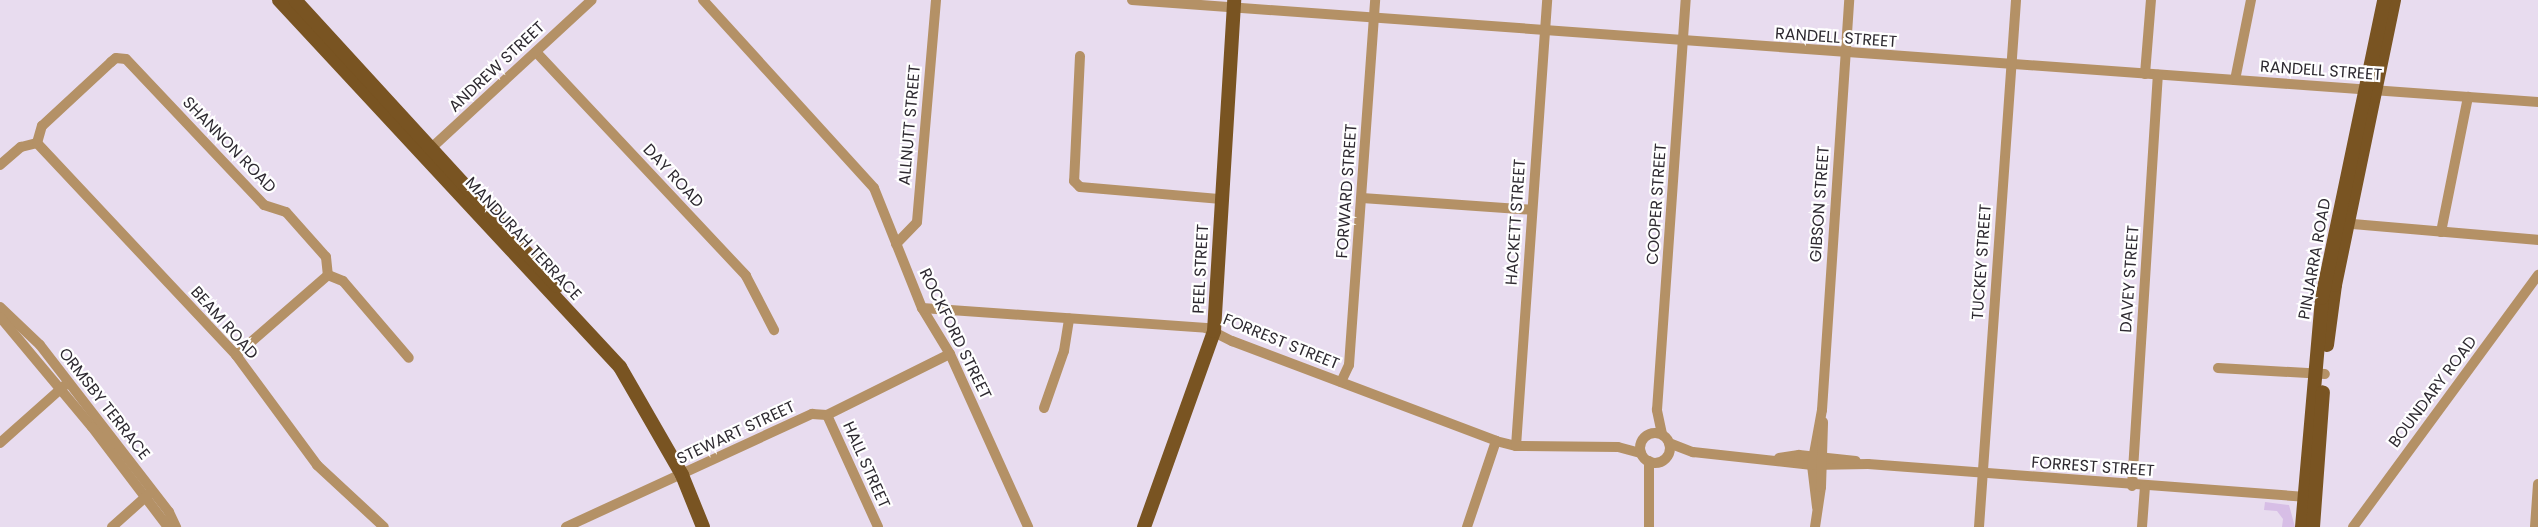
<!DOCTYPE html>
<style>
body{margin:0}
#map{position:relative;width:2538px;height:527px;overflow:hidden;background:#e8dcef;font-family:Poppins,sans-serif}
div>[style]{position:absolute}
.green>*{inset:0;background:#d7bee6}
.minor>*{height:10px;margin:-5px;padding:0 5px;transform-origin:5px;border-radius:5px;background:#b49166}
.minor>.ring{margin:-5px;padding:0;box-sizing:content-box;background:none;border:10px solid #b49166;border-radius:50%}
.major>*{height:14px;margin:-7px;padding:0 7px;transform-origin:7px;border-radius:7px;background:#795422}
span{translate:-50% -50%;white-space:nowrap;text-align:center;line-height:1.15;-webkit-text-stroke:4.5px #fff;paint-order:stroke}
.street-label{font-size:16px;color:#2e2a31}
</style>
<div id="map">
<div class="green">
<i style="clip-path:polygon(2265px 502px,2289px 505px,2295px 527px,2282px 527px,2283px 519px,2277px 511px,2264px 510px)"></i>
</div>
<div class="minor">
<i style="left:703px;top:0;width:254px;rotate:47.7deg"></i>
<i style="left:874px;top:188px;width:129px;rotate:68.2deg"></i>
<i style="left:922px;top:308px;width:54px;rotate:58.7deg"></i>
<i style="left:950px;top:354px;width:190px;rotate:65.7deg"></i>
<i style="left:1132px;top:0;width:1410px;rotate:4.15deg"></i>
<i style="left:536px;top:52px;width:307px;rotate:46.8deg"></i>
<i style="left:746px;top:276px;width:61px;rotate:62.6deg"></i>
<i style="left:1080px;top:56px;width:125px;rotate:92.7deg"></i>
<i style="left:1074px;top:181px;width:8px;rotate:45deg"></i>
<i style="left:1080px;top:187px;width:142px;rotate:4.9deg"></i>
<i style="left:2145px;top:74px;width:74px;rotate:-85.4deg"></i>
<i style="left:2235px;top:80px;width:82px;rotate:-78.7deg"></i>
<i style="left:37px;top:143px;width:291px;rotate:46.8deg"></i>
<i style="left:236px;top:355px;width:137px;rotate:53.6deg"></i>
<i style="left:317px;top:465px;width:91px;rotate:42.8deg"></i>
<i style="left:427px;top:152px;width:224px;rotate:-42.7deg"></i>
<i style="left:0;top:165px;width:28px;rotate:-41deg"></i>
<i style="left:21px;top:147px;width:16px;rotate:-14deg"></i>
<i style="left:37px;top:143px;width:18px;rotate:-74deg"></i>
<i style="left:42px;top:126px;width:94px;rotate:-42.8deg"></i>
<i style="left:111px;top:62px;width:6px;rotate:-39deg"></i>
<i style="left:116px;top:58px;width:10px;rotate:6deg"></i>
<i style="left:126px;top:59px;width:201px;rotate:46.6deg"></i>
<i style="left:264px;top:205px;width:23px;rotate:18deg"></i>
<i style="left:286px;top:212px;width:60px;rotate:48.4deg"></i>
<i style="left:326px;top:257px;width:18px;rotate:84deg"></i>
<i style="left:328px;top:275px;width:16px;rotate:22deg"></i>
<i style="left:343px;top:281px;width:101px;rotate:49.4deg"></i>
<i style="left:1362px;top:198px;width:170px;rotate:4deg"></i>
<i style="left:2341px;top:223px;width:198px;rotate:4.9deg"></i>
<i style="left:2441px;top:232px;width:138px;rotate:-78.7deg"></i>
<i style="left:896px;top:244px;width:30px;rotate:-46deg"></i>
<i style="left:917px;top:222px;width:223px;rotate:-85.1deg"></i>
<i style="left:0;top:307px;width:55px;rotate:43.5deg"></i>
<i style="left:40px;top:345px;width:211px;rotate:52.3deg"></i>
<i style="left:169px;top:512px;width:17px;rotate:65deg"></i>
<i style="left:922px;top:308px;width:285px;rotate:4deg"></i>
<i style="left:1206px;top:328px;width:29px;rotate:27deg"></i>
<i style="left:1232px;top:341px;width:282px;rotate:20.7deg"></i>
<i style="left:1496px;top:441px;width:21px;rotate:14deg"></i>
<i style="left:1516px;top:446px;width:102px;rotate:0.6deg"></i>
<i style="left:1618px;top:447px;width:24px;rotate:15deg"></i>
<i style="left:0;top:317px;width:143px;rotate:50.1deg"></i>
<i style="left:92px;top:427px;width:126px;rotate:52.8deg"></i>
<i style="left:236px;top:355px;width:122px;rotate:-41deg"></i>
<i style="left:2218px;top:368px;width:107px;rotate:3.2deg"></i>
<i style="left:1341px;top:382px;width:19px;rotate:-65deg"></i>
<i style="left:1349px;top:365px;width:366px;rotate:-85.9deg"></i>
<i style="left:1044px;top:408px;width:60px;rotate:-70.7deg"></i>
<i style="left:1064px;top:351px;width:33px;rotate:-81deg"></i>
<i style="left:827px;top:415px;width:123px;rotate:65.5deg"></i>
<i class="ring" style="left:1640px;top:433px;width:20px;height:20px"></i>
<i style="left:1662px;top:434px;width:25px;rotate:-102deg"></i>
<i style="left:1657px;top:410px;width:411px;rotate:-86deg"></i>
<i style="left:0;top:443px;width:87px;rotate:-41.7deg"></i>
<i style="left:1669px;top:443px;width:26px;rotate:21deg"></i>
<i style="left:1693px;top:452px;width:120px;rotate:6.2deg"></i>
<i style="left:1812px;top:465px;width:56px;rotate:-1deg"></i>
<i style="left:1868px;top:464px;width:445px;rotate:4.3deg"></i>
<i style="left:1516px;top:446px;width:447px;rotate:-86deg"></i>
<i style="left:1779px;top:458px;width:20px;rotate:-9deg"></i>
<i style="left:1799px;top:455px;width:57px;rotate:6deg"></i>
<i style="left:1649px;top:461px;width:66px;rotate:90deg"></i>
<i style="left:2132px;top:486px;width:412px;rotate:-86.4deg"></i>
<i style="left:1817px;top:507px;width:42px;rotate:-96.8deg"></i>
<i style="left:1812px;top:465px;width:56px;rotate:-79.7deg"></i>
<i style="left:1822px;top:410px;width:411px;rotate:-86.2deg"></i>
<i style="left:112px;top:527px;width:51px;rotate:-41.8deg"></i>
<i style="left:566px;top:527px;width:271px;rotate:-24.7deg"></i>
<i style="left:812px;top:414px;width:15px;rotate:4deg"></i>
<i style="left:827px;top:415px;width:137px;rotate:-26.4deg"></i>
<i style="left:1467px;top:527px;width:91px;rotate:-71.4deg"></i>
<i style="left:1815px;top:527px;width:40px;rotate:-81.5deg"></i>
<i style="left:1821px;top:487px;width:65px;rotate:-88.2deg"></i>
<i style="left:1979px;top:527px;width:528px;rotate:-85.98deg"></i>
<i style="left:2142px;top:527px;width:41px;rotate:-85.8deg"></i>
<i style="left:2353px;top:527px;width:313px;rotate:-53.7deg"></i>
<i style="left:2535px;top:527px;width:43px;rotate:-86deg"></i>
</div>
<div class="major">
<i style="left:279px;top:0;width:501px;rotate:47.1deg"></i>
<i style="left:620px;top:367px;width:125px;rotate:60.1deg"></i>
<i style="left:682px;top:475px;width:56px;rotate:68deg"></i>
<i style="left:295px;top:0;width:388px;rotate:47.5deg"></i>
<i style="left:2327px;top:345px;width:61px;rotate:-82.4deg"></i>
<i style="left:2335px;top:285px;width:291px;rotate:-78.3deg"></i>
<i style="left:1144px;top:527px;width:208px;rotate:-70.3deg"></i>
<i style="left:1214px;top:331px;width:332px;rotate:-86.5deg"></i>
<i style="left:2302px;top:527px;width:230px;rotate:-85deg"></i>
<i style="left:2322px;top:298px;width:304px;rotate:-78.2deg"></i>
<i style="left:2313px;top:527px;width:135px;rotate:-85.8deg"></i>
</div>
<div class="street-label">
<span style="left:1836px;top:38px;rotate:4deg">RANDELL STREET</span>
<span style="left:497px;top:67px;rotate:-43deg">ANDREW STREET</span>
<span style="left:2321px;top:71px;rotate:4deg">RANDELL STREET</span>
<span style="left:910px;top:125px;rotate:-85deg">ALLNUTT STREET</span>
<span style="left:229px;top:145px;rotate:46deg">SHANNON ROAD</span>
<span style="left:673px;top:176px;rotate:47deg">DAY ROAD</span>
<span style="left:1347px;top:191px;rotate:-86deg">FORWARD STREET</span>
<span style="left:1657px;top:204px;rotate:-86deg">COOPER STREET</span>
<span style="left:1820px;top:204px;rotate:-86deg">GIBSON STREET</span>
<span style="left:1516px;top:222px;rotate:-86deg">HACKETT STREET</span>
<span style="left:523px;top:239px;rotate:47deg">MANDURAH TERRACE</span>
<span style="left:2315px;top:259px;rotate:-80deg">PINJARRA ROAD</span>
<span style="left:1982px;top:262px;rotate:-86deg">TUCKEY STREET</span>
<span style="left:1201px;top:269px;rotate:-87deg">PEEL STREET</span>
<span style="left:2130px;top:279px;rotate:-86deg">DAVEY STREET</span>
<span style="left:224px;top:323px;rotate:48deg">BEAM ROAD</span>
<span style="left:955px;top:334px;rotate:64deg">ROCKFORD STREET</span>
<span style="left:1281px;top:342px;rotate:22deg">FORREST STREET</span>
<span style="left:2433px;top:392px;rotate:-53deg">BOUNDARY ROAD</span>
<span style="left:104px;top:404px;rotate:52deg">ORMSBY TERRACE</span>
<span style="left:736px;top:433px;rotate:-25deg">STEWART STREET</span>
<span style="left:866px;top:465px;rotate:66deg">HALL STREET</span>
<span style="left:2093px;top:467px;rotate:4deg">FORREST STREET</span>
</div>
</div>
